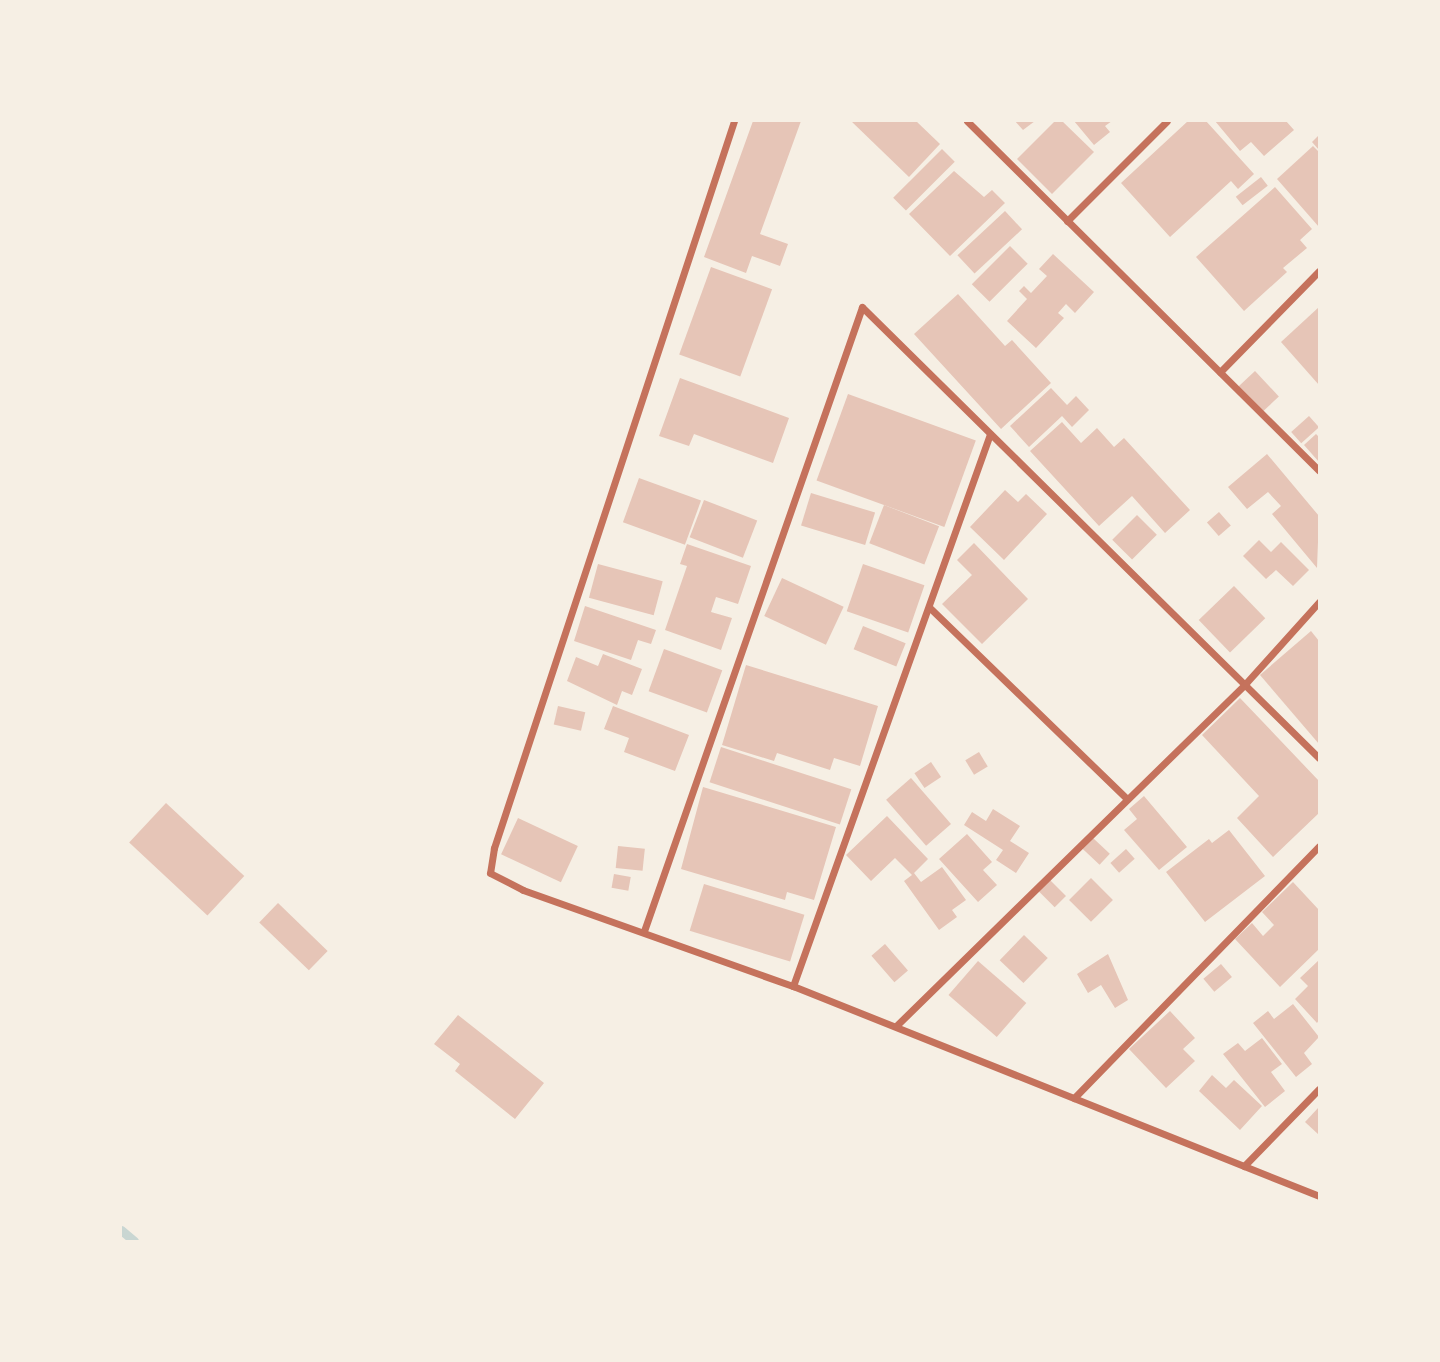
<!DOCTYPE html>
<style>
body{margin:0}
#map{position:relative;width:1440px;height:1362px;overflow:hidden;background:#f6efe4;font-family:"Golos Text",sans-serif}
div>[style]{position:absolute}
.stream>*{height:9px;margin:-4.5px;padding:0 4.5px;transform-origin:4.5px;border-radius:4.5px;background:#c9d6d2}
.building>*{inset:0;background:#e6c5b7;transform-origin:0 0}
.minor>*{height:7px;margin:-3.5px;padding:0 3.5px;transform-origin:3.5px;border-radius:3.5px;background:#c5725c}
span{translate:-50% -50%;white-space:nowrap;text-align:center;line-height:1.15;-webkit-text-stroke:5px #f6efe4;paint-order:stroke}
.frame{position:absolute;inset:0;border:122px solid #f6efe4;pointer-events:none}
</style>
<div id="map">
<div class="stream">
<i style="left:121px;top:1230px;width:17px;rotate:40deg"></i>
</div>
<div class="building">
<i style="clip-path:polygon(753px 121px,801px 121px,760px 234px,788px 244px,780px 266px,752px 256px,746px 273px,704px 257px)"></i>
<i style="clip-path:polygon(851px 121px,916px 121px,940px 144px,909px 177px)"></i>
<i style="clip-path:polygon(1015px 121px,1035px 121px,1023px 130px)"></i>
<i style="clip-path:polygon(1055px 121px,1062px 121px,1094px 152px,1052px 194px,1017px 159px)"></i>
<i style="clip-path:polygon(1074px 121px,1112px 121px,1105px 126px,1110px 132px,1094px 145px)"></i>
<i style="clip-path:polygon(1188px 121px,1206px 121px,1254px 174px,1238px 189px,1231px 181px,1170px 237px,1121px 183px)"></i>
<i style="clip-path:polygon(1215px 121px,1286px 121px,1294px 130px,1264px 156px,1251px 142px,1240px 151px)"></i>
<i style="clip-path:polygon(1319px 135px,1319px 150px,1312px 142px)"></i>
<i style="clip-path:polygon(1313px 146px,1319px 152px,1319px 227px,1277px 179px)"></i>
<i style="left:942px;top:149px;width:18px;height:69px;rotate:45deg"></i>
<i style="clip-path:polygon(954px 171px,984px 197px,992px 190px,1005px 203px,950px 256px,909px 214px)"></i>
<i style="left:1261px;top:177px;width:11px;height:32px;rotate:52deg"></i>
<i style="clip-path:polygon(1275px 187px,1312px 229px,1300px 240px,1307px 248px,1283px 268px,1287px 272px,1244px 311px,1196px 257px)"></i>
<i style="left:1005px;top:211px;width:25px;height:65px;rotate:47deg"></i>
<i style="left:1010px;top:246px;width:25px;height:54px;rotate:45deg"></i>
<i style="clip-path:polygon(1053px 254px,1094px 292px,1075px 313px,1066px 304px,1058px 313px,1064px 318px,1036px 348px,1007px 321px,1027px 299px,1019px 291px,1024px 286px,1031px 293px,1047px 276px,1039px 269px)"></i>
<i style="left:711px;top:267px;width:65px;height:93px;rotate:20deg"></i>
<i style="clip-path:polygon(958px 294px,1005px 346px,1012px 340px,1051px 383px,1001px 429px,914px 334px)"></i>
<i style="clip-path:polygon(1319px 307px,1319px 385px,1281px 342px)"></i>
<i style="left:1255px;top:371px;width:35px;height:23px;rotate:47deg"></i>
<i style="clip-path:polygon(680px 378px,789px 418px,773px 463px,694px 434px,689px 446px,659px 436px)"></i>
<i style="clip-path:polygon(1051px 388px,1067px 405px,1076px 396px,1089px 410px,1072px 427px,1062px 416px,1029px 447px,1010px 426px)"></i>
<i style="left:848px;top:394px;width:136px;height:92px;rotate:20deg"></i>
<i style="left:1309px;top:416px;width:15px;height:24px;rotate:48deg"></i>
<i style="clip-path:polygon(1062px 422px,1081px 443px,1097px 428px,1114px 447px,1124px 438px,1190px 510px,1165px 533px,1132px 496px,1099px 526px,1030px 451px)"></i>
<i style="clip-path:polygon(1316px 434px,1319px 437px,1319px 462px,1304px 445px)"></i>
<i style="clip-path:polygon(1267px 454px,1319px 516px,1317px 568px,1272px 514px,1281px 506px,1268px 492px,1247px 509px,1228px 487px)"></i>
<i style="left:639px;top:478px;width:66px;height:47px;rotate:20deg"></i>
<i style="clip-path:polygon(1005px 490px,1018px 502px,1026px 494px,1047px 514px,1004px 560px,970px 527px)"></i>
<i style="left:811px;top:493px;width:67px;height:34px;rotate:17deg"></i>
<i style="left:704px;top:500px;width:57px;height:40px;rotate:21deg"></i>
<i style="left:884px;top:505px;width:59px;height:41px;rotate:21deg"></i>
<i style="left:1219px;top:512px;width:18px;height:16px;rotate:49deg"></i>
<i style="left:1137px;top:515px;width:28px;height:35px;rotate:45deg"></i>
<i style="clip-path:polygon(1259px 540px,1271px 552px,1281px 542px,1309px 570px,1293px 586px,1276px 570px,1266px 579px,1243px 556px)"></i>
<i style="clip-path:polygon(974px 543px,1028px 599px,982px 644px,942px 604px,972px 575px,957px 560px)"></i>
<i style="clip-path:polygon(687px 544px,751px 566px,738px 604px,716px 597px,711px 612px,732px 618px,721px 650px,665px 630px,687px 566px,680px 564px)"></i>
<i style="left:598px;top:564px;width:67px;height:35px;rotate:15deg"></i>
<i style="left:863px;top:564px;width:65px;height:50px;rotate:19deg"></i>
<i style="left:782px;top:578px;width:68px;height:42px;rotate:25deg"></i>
<i style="left:1234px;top:586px;width:45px;height:49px;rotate:46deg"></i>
<i style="clip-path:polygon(585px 606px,656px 630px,651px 644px,638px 640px,631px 660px,574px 641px)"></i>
<i style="left:863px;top:626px;width:46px;height:25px;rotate:22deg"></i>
<i style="clip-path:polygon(1311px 631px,1319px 641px,1319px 744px,1260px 675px)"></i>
<i style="left:664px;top:649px;width:62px;height:45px;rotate:20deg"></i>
<i style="clip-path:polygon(603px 654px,642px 669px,632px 695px,622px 691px,617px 705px,567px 681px,576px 657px,598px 666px)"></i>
<i style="clip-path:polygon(746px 665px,878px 706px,860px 766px,834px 758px,830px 770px,777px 753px,774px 761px,722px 745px)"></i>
<i style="clip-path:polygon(1240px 698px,1319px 781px,1319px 813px,1273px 857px,1237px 818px,1259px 796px,1202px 735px)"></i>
<i style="left:558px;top:706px;width:28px;height:19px;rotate:13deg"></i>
<i style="clip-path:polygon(613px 706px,689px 735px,675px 771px,624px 752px,629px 738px,604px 729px)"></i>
<i style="left:721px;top:747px;width:137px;height:37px;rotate:18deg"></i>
<i style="left:979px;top:752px;width:17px;height:16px;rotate:59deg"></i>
<i style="left:931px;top:762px;width:18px;height:20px;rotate:56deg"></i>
<i style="left:911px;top:778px;width:61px;height:33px;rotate:49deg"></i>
<i style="clip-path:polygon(703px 787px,836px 827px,814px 900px,787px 892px,785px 900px,681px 869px)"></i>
<i style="clip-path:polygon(1144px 796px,1187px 847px,1159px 870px,1124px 830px,1137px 819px,1129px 809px)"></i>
<i style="left:166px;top:803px;width:107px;height:54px;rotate:43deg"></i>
<i style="clip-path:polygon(993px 809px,1020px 826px,1010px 841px,1029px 853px,1016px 873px,996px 860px,1003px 850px,964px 825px,972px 812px,986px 821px)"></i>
<i style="clip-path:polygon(887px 816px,928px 859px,914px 873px,921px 882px,942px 867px,966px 900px,952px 910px,957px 917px,939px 930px,904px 881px,912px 875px,895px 858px,871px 881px,846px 855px)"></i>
<i style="left:518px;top:818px;width:66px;height:40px;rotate:25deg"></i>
<i style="clip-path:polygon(1229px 830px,1265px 876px,1205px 922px,1166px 872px,1209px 839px,1212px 843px)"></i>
<i style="clip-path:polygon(967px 834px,992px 862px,983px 870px,997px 885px,978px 902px,939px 859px)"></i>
<i style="left:1093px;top:838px;width:23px;height:15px;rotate:43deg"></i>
<i style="left:618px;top:846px;width:27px;height:22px;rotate:6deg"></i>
<i style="left:1126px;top:849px;width:13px;height:21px;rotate:48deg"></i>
<i style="left:614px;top:874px;width:17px;height:14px;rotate:10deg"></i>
<i style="left:1091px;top:878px;width:31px;height:31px;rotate:45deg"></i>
<i style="left:1049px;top:879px;width:24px;height:16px;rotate:45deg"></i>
<i style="clip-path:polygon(1293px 882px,1319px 910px,1319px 949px,1280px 987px,1235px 939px,1252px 923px,1263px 936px,1274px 925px,1262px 912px)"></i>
<i style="left:704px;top:884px;width:105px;height:49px;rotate:17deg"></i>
<i style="left:278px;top:903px;width:69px;height:27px;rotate:44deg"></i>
<i style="left:1024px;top:935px;width:33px;height:35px;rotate:44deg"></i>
<i style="left:885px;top:944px;width:35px;height:18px;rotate:49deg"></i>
<i style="clip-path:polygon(1108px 954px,1128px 1000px,1115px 1008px,1101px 985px,1088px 993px,1077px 974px)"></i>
<i style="clip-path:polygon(1319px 960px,1319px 1020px,1317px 1023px,1295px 999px,1308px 986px,1300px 978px)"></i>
<i style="left:978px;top:961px;width:64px;height:45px;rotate:41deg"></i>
<i style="left:1221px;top:964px;width:17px;height:23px;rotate:50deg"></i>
<i style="clip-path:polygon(1293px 1004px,1319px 1037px,1304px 1053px,1312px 1064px,1296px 1077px,1253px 1023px,1268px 1011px,1274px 1019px)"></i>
<i style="clip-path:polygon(1170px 1011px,1195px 1038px,1183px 1049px,1195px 1061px,1166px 1088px,1129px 1049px)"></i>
<i style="clip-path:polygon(458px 1015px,544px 1083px,515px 1119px,455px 1071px,460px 1064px,434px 1044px)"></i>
<i style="clip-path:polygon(1262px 1038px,1282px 1064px,1271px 1072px,1285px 1091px,1265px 1107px,1223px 1054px,1238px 1043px,1245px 1051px)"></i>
<i style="clip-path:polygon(1212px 1075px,1226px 1088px,1234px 1080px,1262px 1106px,1240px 1130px,1199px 1091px)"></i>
<i style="clip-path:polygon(1319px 1107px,1319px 1135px,1305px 1122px)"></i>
</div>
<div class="minor">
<i style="left:734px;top:121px;width:766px;rotate:108.27deg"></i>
<i style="left:494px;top:848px;width:25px;rotate:99deg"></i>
<i style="left:490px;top:873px;width:37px;rotate:27deg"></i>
<i style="left:523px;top:890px;width:287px;rotate:19.6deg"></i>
<i style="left:793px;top:986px;width:566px;rotate:21.76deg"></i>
<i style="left:967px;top:121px;width:496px;rotate:44.8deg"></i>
<i style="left:1067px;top:221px;width:141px;rotate:-45deg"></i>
<i style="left:1220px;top:372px;width:141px;rotate:-45.6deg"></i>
<i style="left:930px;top:608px;width:272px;rotate:44.1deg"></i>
<i style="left:644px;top:931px;width:661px;rotate:-70.74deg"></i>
<i style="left:862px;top:307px;width:642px;rotate:44.62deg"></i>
<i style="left:793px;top:986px;width:586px;rotate:-70.36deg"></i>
<i style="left:896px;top:1026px;width:490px;rotate:-44.4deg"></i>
<i style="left:1246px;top:683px;width:109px;rotate:-48deg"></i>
<i style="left:1074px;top:1098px;width:351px;rotate:-45.8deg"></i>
<i style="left:1244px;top:1166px;width:107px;rotate:-45.8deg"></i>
</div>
<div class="frame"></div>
</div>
